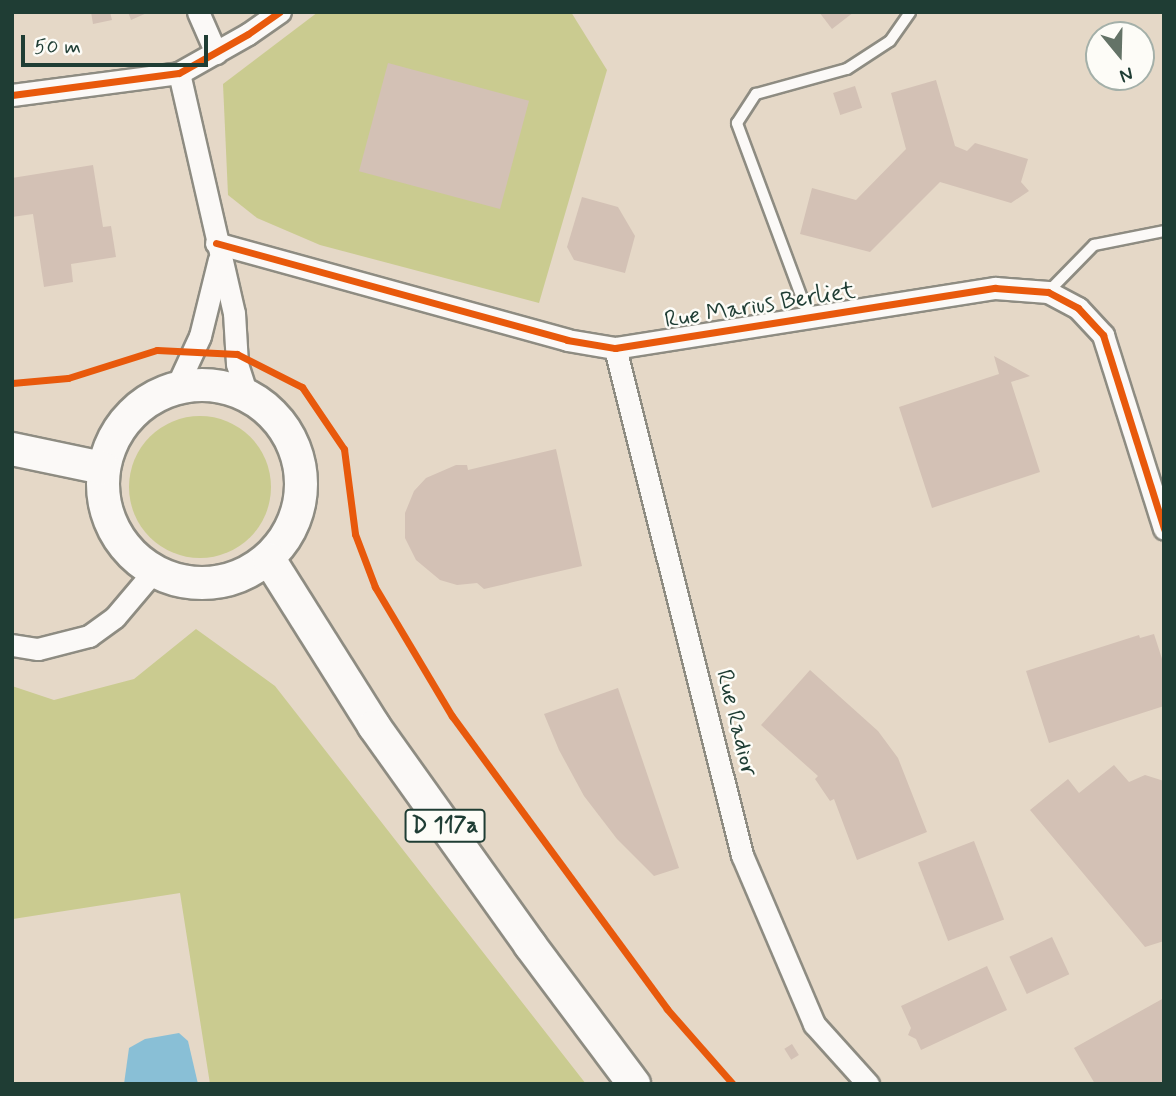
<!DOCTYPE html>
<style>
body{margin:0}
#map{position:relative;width:1176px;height:1096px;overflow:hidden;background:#e5d8c7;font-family:Mynerve,sans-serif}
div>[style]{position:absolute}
.green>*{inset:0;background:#cacb90}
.round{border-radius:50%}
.water>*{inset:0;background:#89bfd6}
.building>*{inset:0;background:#d3c1b5;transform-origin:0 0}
.roads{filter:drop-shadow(2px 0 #8e8c82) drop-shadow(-2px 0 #8e8c82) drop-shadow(0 2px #8e8c82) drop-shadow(0 -2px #8e8c82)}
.lane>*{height:10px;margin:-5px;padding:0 5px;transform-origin:5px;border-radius:5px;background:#fbf9f7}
.street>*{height:21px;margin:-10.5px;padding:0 10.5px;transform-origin:10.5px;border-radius:10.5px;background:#fbf9f7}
.primary>*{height:32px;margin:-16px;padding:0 16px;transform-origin:16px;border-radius:16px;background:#fbf9f7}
.primary>.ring{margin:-16px;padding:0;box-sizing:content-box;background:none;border:32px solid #fbf9f7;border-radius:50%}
.cycleway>*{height:7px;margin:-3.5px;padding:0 3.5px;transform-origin:3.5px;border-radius:3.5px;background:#e8590c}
span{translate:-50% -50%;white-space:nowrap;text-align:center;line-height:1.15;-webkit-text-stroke:5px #fdfcf7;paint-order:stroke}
.shield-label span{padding:2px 5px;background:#fdfcf7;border:2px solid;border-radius:5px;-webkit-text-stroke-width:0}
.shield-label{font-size:23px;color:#1f3d34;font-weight:700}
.street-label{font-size:24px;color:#1f3d34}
.frame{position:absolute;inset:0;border:14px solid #1f3d34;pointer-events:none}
.north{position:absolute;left:1085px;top:21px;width:70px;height:70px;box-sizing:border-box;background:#fdfcf7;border:2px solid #a4b0a9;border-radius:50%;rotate:161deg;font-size:19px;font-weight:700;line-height:28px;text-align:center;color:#1f3d34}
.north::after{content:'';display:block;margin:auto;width:24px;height:32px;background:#647367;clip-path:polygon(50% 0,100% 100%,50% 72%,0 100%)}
.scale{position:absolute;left:21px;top:35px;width:187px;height:32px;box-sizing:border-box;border:4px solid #1f3d34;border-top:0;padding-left:9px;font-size:21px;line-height:24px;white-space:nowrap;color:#1f3d34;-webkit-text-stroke:5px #fdfcf7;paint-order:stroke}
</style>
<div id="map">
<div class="green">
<i style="clip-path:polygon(318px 12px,571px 12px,607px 70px,539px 303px,320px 245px,257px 218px,228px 195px,223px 84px)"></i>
<i class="round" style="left:129px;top:416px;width:142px;height:142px"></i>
<i style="clip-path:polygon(196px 629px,275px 686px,586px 1084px,210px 1084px,180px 893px,13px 919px,12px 686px,54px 700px,134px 679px)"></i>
</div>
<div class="water">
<i style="clip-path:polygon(179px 1033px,188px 1041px,198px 1084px,124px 1084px,129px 1048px,145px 1039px)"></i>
</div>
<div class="building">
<i style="clip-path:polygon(91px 12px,110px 12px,112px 20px,93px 24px)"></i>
<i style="clip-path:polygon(128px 12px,149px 12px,131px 20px)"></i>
<i style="clip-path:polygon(819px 12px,854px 12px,832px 29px)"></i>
<i style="left:388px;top:63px;width:146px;height:112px;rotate:15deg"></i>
<i style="clip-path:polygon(936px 80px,955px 146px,967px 151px,975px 143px,1028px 159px,1021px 182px,1029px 191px,1011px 203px,940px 182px,870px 252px,800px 234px,812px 188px,856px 200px,906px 149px,891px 93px)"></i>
<i style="left:855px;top:86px;width:23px;height:23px;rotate:72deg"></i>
<i style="clip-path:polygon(93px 165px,103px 227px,111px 226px,116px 257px,71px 264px,73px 282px,44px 287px,33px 214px,12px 217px,12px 178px)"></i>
<i style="clip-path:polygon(582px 197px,618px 207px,635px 236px,625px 273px,574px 260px,567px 247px)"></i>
<i style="clip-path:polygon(994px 356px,1030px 376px,1011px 382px,1040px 472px,932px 508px,899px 407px,999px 374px)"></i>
<i style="clip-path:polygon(556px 449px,582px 566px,484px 589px,477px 583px,457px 585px,440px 580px,416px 560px,405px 538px,405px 513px,414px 491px,426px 478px,456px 465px,467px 465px,468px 470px)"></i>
<i style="clip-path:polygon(1154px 634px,1164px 665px,1164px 706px,1049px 743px,1026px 671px,1139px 635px,1140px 638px)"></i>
<i style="clip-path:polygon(810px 670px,878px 731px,898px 758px,927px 832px,857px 860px,834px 799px,830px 801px,815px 779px,818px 776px,761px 725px)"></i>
<i style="clip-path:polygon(618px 688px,679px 868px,654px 876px,617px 839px,584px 796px,559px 750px,544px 714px)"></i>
<i style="clip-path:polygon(1114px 765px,1129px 782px,1145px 775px,1164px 781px,1164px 941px,1145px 947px,1030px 810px,1068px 779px,1079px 793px)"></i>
<i style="left:974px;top:841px;width:84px;height:60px;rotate:69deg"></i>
<i style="left:1052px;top:937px;width:41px;height:47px;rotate:65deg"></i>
<i style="clip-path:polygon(987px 966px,1007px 1010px,921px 1050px,916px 1039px,908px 1035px,911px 1028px,901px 1006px)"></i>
<i style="clip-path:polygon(1164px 998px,1164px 1084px,1095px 1084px,1074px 1048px)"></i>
<i style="left:792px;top:1044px;width:13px;height:9px;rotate:58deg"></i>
</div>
<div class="roads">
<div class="lane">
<i style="left:1048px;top:292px;width:66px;rotate:-45.6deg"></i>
<i style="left:1094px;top:245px;width:71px;rotate:-11.3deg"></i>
<i style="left:809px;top:317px;width:207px;rotate:-110.4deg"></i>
<i style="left:737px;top:123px;width:35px;rotate:-57deg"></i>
<i style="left:756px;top:94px;width:94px;rotate:-15.4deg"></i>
<i style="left:847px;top:69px;width:51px;rotate:-33.1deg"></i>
<i style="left:890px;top:41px;width:35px;rotate:-55deg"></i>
</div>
<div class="street">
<i style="left:198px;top:12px;width:45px;rotate:66.3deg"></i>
<i style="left:179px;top:73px;width:246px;rotate:77.1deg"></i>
<i style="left:234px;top:313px;width:51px;rotate:86.6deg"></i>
<i style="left:237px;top:364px;width:33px;rotate:72deg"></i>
<i style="left:12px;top:95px;width:168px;rotate:-7.5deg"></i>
<i style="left:179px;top:73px;width:79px;rotate:-29.5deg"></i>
<i style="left:248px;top:34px;width:39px;rotate:-35deg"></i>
<i style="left:216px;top:243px;width:364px;rotate:15.4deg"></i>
<i style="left:567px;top:340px;width:49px;rotate:9.5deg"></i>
<i style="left:615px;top:348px;width:385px;rotate:-9deg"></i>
<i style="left:995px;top:288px;width:53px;rotate:4.3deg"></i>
<i style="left:1048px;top:292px;width:34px;rotate:28deg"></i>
<i style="left:1078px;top:308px;width:37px;rotate:47deg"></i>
<i style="left:1103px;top:335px;width:203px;rotate:72.5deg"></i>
<i style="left:615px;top:348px;width:523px;rotate:75.94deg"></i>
<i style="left:742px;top:855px;width:184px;rotate:66.9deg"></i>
<i style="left:814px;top:1024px;width:81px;rotate:48deg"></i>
<i style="left:176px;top:388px;width:57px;rotate:-65.2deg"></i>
<i style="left:200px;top:336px;width:79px;rotate:-76.1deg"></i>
<i style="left:12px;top:645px;width:26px;rotate:9deg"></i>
<i style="left:38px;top:649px;width:53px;rotate:-14.3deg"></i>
<i style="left:89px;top:636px;width:32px;rotate:-36deg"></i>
<i style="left:115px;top:617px;width:59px;rotate:-49.8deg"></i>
</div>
<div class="primary">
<i class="ring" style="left:103px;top:385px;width:166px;height:166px"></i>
<i style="left:12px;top:449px;width:93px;rotate:11.8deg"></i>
<i style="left:269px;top:559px;width:197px;rotate:57.8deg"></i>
<i style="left:374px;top:726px;width:269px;rotate:54.5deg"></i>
<i style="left:530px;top:945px;width:174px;rotate:53.2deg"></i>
</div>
</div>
<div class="cycleway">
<i style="left:12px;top:95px;width:168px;rotate:-7.5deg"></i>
<i style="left:179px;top:73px;width:79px;rotate:-29.5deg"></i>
<i style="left:248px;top:34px;width:39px;rotate:-35deg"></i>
<i style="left:216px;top:243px;width:364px;rotate:15.4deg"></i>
<i style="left:567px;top:340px;width:49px;rotate:9.5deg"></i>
<i style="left:615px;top:348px;width:385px;rotate:-9deg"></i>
<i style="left:995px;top:288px;width:53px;rotate:4.3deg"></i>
<i style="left:1048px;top:292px;width:34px;rotate:28deg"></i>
<i style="left:1078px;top:308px;width:37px;rotate:47deg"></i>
<i style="left:1103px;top:335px;width:203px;rotate:72.5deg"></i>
<i style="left:12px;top:383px;width:56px;rotate:-5.1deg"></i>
<i style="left:68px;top:378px;width:93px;rotate:-17.5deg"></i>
<i style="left:157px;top:350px;width:80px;rotate:2.9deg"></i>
<i style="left:237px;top:354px;width:73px;rotate:26.9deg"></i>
<i style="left:302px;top:387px;width:75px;rotate:55.9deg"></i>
<i style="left:344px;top:449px;width:86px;rotate:82.6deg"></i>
<i style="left:355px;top:534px;width:57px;rotate:69.3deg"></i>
<i style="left:375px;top:587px;width:150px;rotate:59.2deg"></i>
<i style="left:452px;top:716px;width:363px;rotate:53.7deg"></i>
<i style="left:667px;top:1009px;width:100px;rotate:48.7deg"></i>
</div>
<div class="shield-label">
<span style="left:445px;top:826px">D 117a</span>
</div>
<div class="street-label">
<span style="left:760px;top:306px;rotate:-9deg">Rue Marius Berliet</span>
<span style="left:736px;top:723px;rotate:76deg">Rue Radior</span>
</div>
<div class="frame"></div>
<div class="north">N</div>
<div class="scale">50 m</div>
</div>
